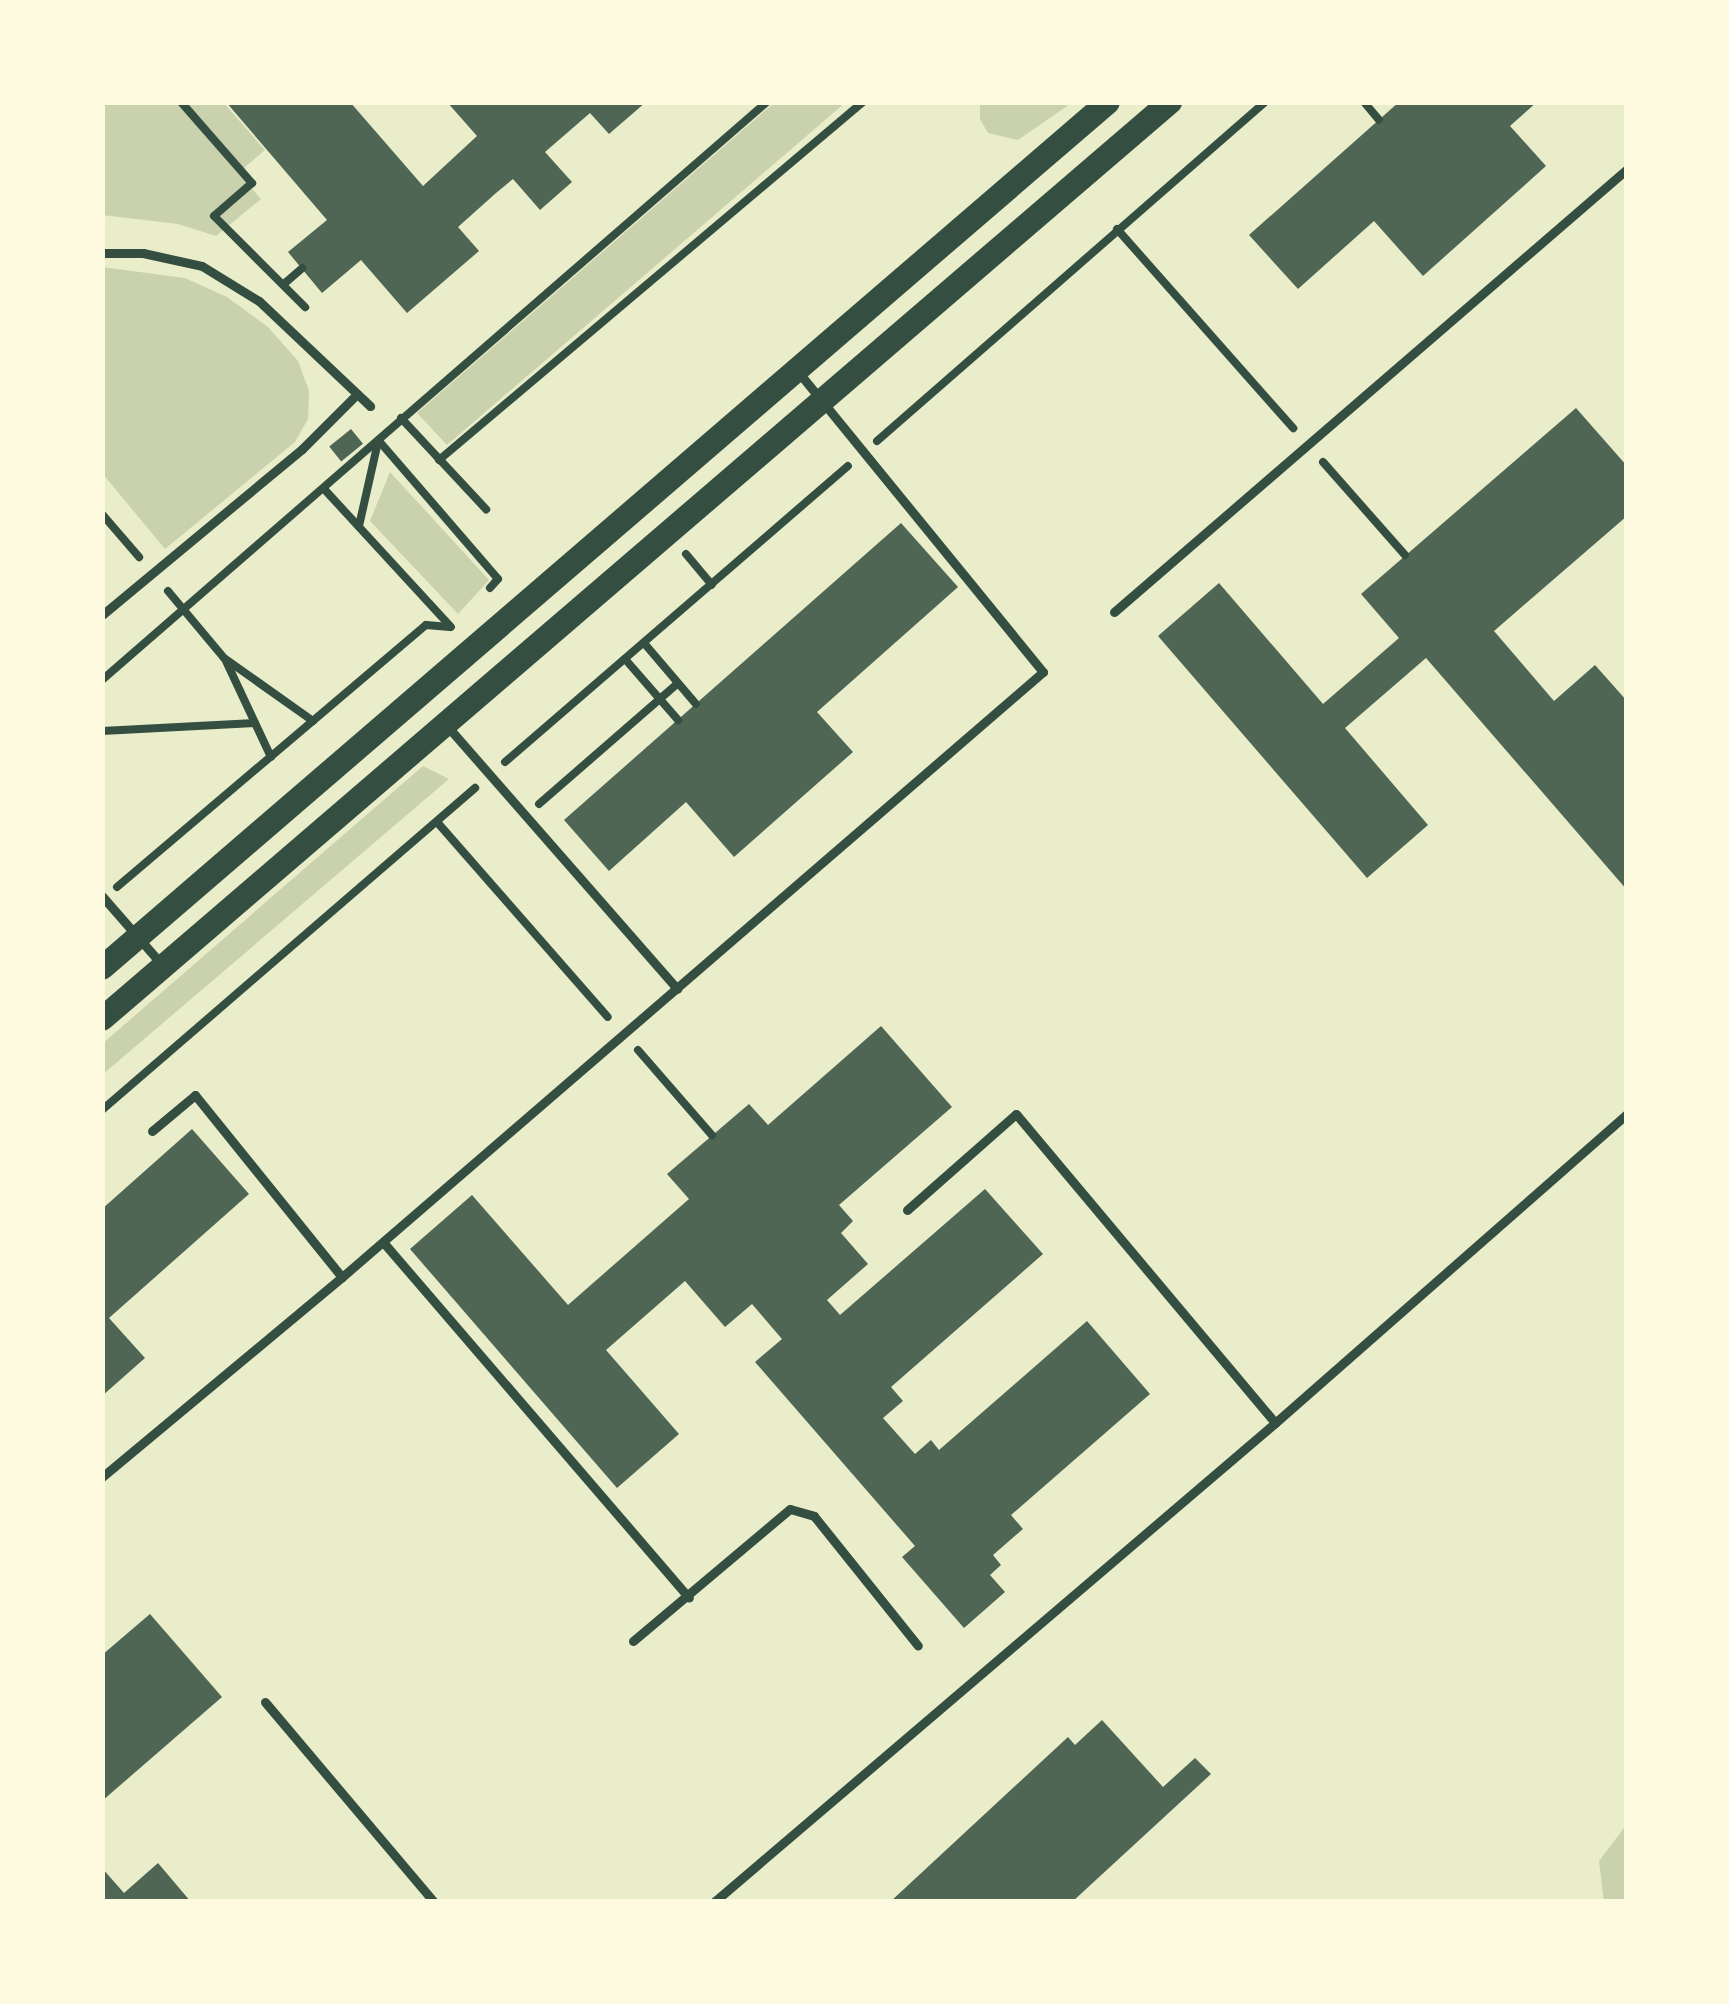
<!DOCTYPE html>
<style>
body{margin:0}
#map{position:relative;width:1729px;height:2004px;overflow:hidden;background:#e9edc9;font-family:Lato,sans-serif}
div>[style]{position:absolute}
.green>*{inset:0;background:#cad2ad}
.building>*{inset:0;background:#4f6655;transform-origin:0 0}
.path>*{height:8px;margin:-4px;padding:0 4px;transform-origin:4px;border-radius:4px;background:#344e41}
.service>*{height:9px;margin:-4.5px;padding:0 4.5px;transform-origin:4.5px;border-radius:4.5px;background:#344e41}
.secondary>*{height:24px;margin:-12px;padding:0 12px;transform-origin:12px;border-radius:12px;background:#344e41}
span{translate:-50% -50%;white-space:nowrap;text-align:center;line-height:1.15;-webkit-text-stroke:9px #fefae0;paint-order:stroke}
.frame{position:absolute;inset:0;border:105px solid #fefae0;pointer-events:none}
</style>
<div id="map">
<div class="green">
<i style="clip-path:polygon(102px 102px,223px 102px,265px 150px,238px 173px,261px 199px,216px 236px,178px 224px,102px 215px)"></i>
<i style="clip-path:polygon(775px 102px,846px 102px,447px 445px,417px 413px)"></i>
<i style="clip-path:polygon(980px 102px,1073px 102px,1018px 140px,988px 133px,980px 119px)"></i>
<i style="clip-path:polygon(102px 267px,185px 278px,227px 297px,268px 327px,298px 361px,309px 391px,308px 419px,295px 442px,165px 549px,102px 473px)"></i>
<i style="clip-path:polygon(390px 472px,489px 580px,458px 614px,370px 521px)"></i>
<i style="clip-path:polygon(423px 766px,449px 779px,102px 1075px,102px 1044px)"></i>
<i style="clip-path:polygon(1627px 1824px,1627px 1902px,1604px 1902px,1599px 1861px)"></i>
</div>
<div class="building">
<i style="clip-path:polygon(226px 102px,350px 102px,423px 186px,477px 136px,447px 102px,646px 102px,609px 134px,590px 113px,545px 152px,572px 182px,540px 210px,513px 179px,496px 193px,458px 227px,479px 251px,407px 313px,361px 260px,322px 293px,288px 252px,327px 220px)"></i>
<i style="clip-path:polygon(1399px 102px,1537px 102px,1510px 126px,1546px 166px,1423px 276px,1374px 221px,1298px 289px,1249px 235px)"></i>
<i style="clip-path:polygon(1576px 408px,1627px 466px,1627px 516px,1494px 631px,1554px 701px,1595px 665px,1627px 701px,1627px 890px,1426px 658px,1345px 728px,1428px 825px,1367px 878px,1158px 636px,1219px 583px,1323px 704px,1399px 638px,1361px 594px)"></i>
<i style="left:351px;top:429px;width:19px;height:28px;rotate:51deg"></i>
<i style="clip-path:polygon(901px 523px,958px 587px,817px 712px,853px 752px,734px 857px,686px 802px,609px 871px,564px 820px)"></i>
<i style="clip-path:polygon(881px 1026px,952px 1107px,839px 1205px,853px 1221px,841px 1233px,868px 1264px,827px 1300px,840px 1315px,985px 1189px,1043px 1254px,891px 1387px,903px 1401px,883px 1418px,915px 1454px,931px 1440px,939px 1450px,1087px 1321px,1150px 1394px,1011px 1515px,1023px 1529px,993px 1555px,1001px 1565px,990px 1575px,1005px 1592px,964px 1628px,902px 1557px,915px 1546px,755px 1362px,782px 1339px,752px 1304px,725px 1327px,685px 1281px,606px 1350px,679px 1434px,617px 1488px,410px 1249px,472px 1195px,568px 1305px,689px 1199px,667px 1174px,749px 1104px,768px 1125px)"></i>
<i style="clip-path:polygon(192px 1129px,249px 1194px,109px 1318px,145px 1358px,102px 1396px,102px 1209px)"></i>
<i style="clip-path:polygon(150px 1614px,222px 1697px,102px 1801px,102px 1655px)"></i>
<i style="clip-path:polygon(1102px 1720px,1163px 1787px,1195px 1758px,1211px 1774px,1072px 1902px,890px 1902px,1068px 1737px,1075px 1745px)"></i>
<i style="clip-path:polygon(158px 1863px,191px 1902px,102px 1902px,102px 1868px,124px 1893px)"></i>
</div>
<div class="path">
<i style="left:181px;top:102px;width:108px;rotate:48.8deg"></i>
<i style="left:252px;top:183px;width:50px;rotate:139deg"></i>
<i style="left:214px;top:216px;width:129px;rotate:45deg"></i>
<i style="left:1364px;top:102px;width:23px;rotate:50deg"></i>
<i style="left:1117px;top:229px;width:266px;rotate:48.5deg"></i>
<i style="left:285px;top:283px;width:23px;rotate:-41deg"></i>
<i style="left:401px;top:418px;width:125px;rotate:47deg"></i>
<i style="left:379px;top:441px;width:182px;rotate:49.2deg"></i>
<i style="left:498px;top:579px;width:12px;rotate:132deg"></i>
<i style="left:877px;top:441px;width:515px;rotate:-41.14deg"></i>
<i style="left:439px;top:460px;width:555px;rotate:-40.18deg"></i>
<i style="left:1323px;top:462px;width:124px;rotate:48.6deg"></i>
<i style="left:325px;top:490px;width:186px;rotate:47.4deg"></i>
<i style="left:102px;top:514px;width:57px;rotate:49.3deg"></i>
<i style="left:359px;top:526px;width:86px;rotate:-77.3deg"></i>
<i style="left:686px;top:554px;width:40px;rotate:50deg"></i>
<i style="left:168px;top:591px;width:87px;rotate:50.1deg"></i>
<i style="left:224px;top:658px;width:109px;rotate:35.3deg"></i>
<i style="left:644px;top:643px;width:80px;rotate:49.6deg"></i>
<i style="left:625px;top:659px;width:81px;rotate:49deg"></i>
<i style="left:226px;top:661px;width:106px;rotate:64.9deg"></i>
<i style="left:102px;top:680px;width:881px;rotate:-41deg"></i>
<i style="left:102px;top:731px;width:153px;rotate:-3deg"></i>
<i style="left:505px;top:762px;width:453px;rotate:-40.8deg"></i>
<i style="left:539px;top:804px;width:184px;rotate:-41deg"></i>
<i style="left:437px;top:822px;width:259px;rotate:48.8deg"></i>
<i style="left:117px;top:887px;width:405px;rotate:-40.3deg"></i>
<i style="left:426px;top:625px;width:24px;rotate:5deg"></i>
<i style="left:638px;top:1050px;width:113px;rotate:49deg"></i>
<i style="left:102px;top:1110px;width:493px;rotate:-40.8deg"></i>
</div>
<div class="service">
<i style="left:102px;top:253px;width:41px"></i>
<i style="left:143px;top:253px;width:60px;rotate:12.4deg"></i>
<i style="left:202px;top:266px;width:67px;rotate:31.6deg"></i>
<i style="left:259px;top:301px;width:153px;rotate:43.4deg"></i>
<i style="left:1114px;top:612px;width:678px;rotate:-40.81deg"></i>
<i style="left:102px;top:615px;width:260px;rotate:-39.7deg"></i>
<i style="left:302px;top:449px;width:78px;rotate:-45deg"></i>
<i style="left:448px;top:727px;width:348px;rotate:48.8deg"></i>
<i style="left:102px;top:896px;width:93px;rotate:48.9deg"></i>
<i style="left:152px;top:1131px;width:56px;rotate:-39.9deg"></i>
<i style="left:195px;top:1095px;width:234px;rotate:51.1deg"></i>
<i style="left:907px;top:1210px;width:145px;rotate:-41.4deg"></i>
<i style="left:1016px;top:1114px;width:403px;rotate:50deg"></i>
<i style="left:1275px;top:1423px;width:468px;rotate:-41.3deg"></i>
<i style="left:383px;top:1242px;width:469px;rotate:49.3deg"></i>
<i style="left:102px;top:1477px;width:312px;rotate:-39.8deg"></i>
<i style="left:342px;top:1277px;width:926px;rotate:-40.8deg"></i>
<i style="left:1043px;top:672px;width:387px;rotate:-129.2deg"></i>
<i style="left:633px;top:1641px;width:205px;rotate:-40.1deg"></i>
<i style="left:790px;top:1509px;width:25px;rotate:16deg"></i>
<i style="left:814px;top:1516px;width:166px;rotate:51.3deg"></i>
<i style="left:265px;top:1702px;width:262px;rotate:49.8deg"></i>
<i style="left:714px;top:1902px;width:738px;rotate:-40.49deg"></i>
</div>
<div class="secondary">
<i style="left:102px;top:968px;width:1327px;rotate:-40.72deg"></i>
<i style="left:102px;top:1019px;width:1408px;rotate:-40.65deg"></i>
</div>
<div class="frame"></div>
</div>
